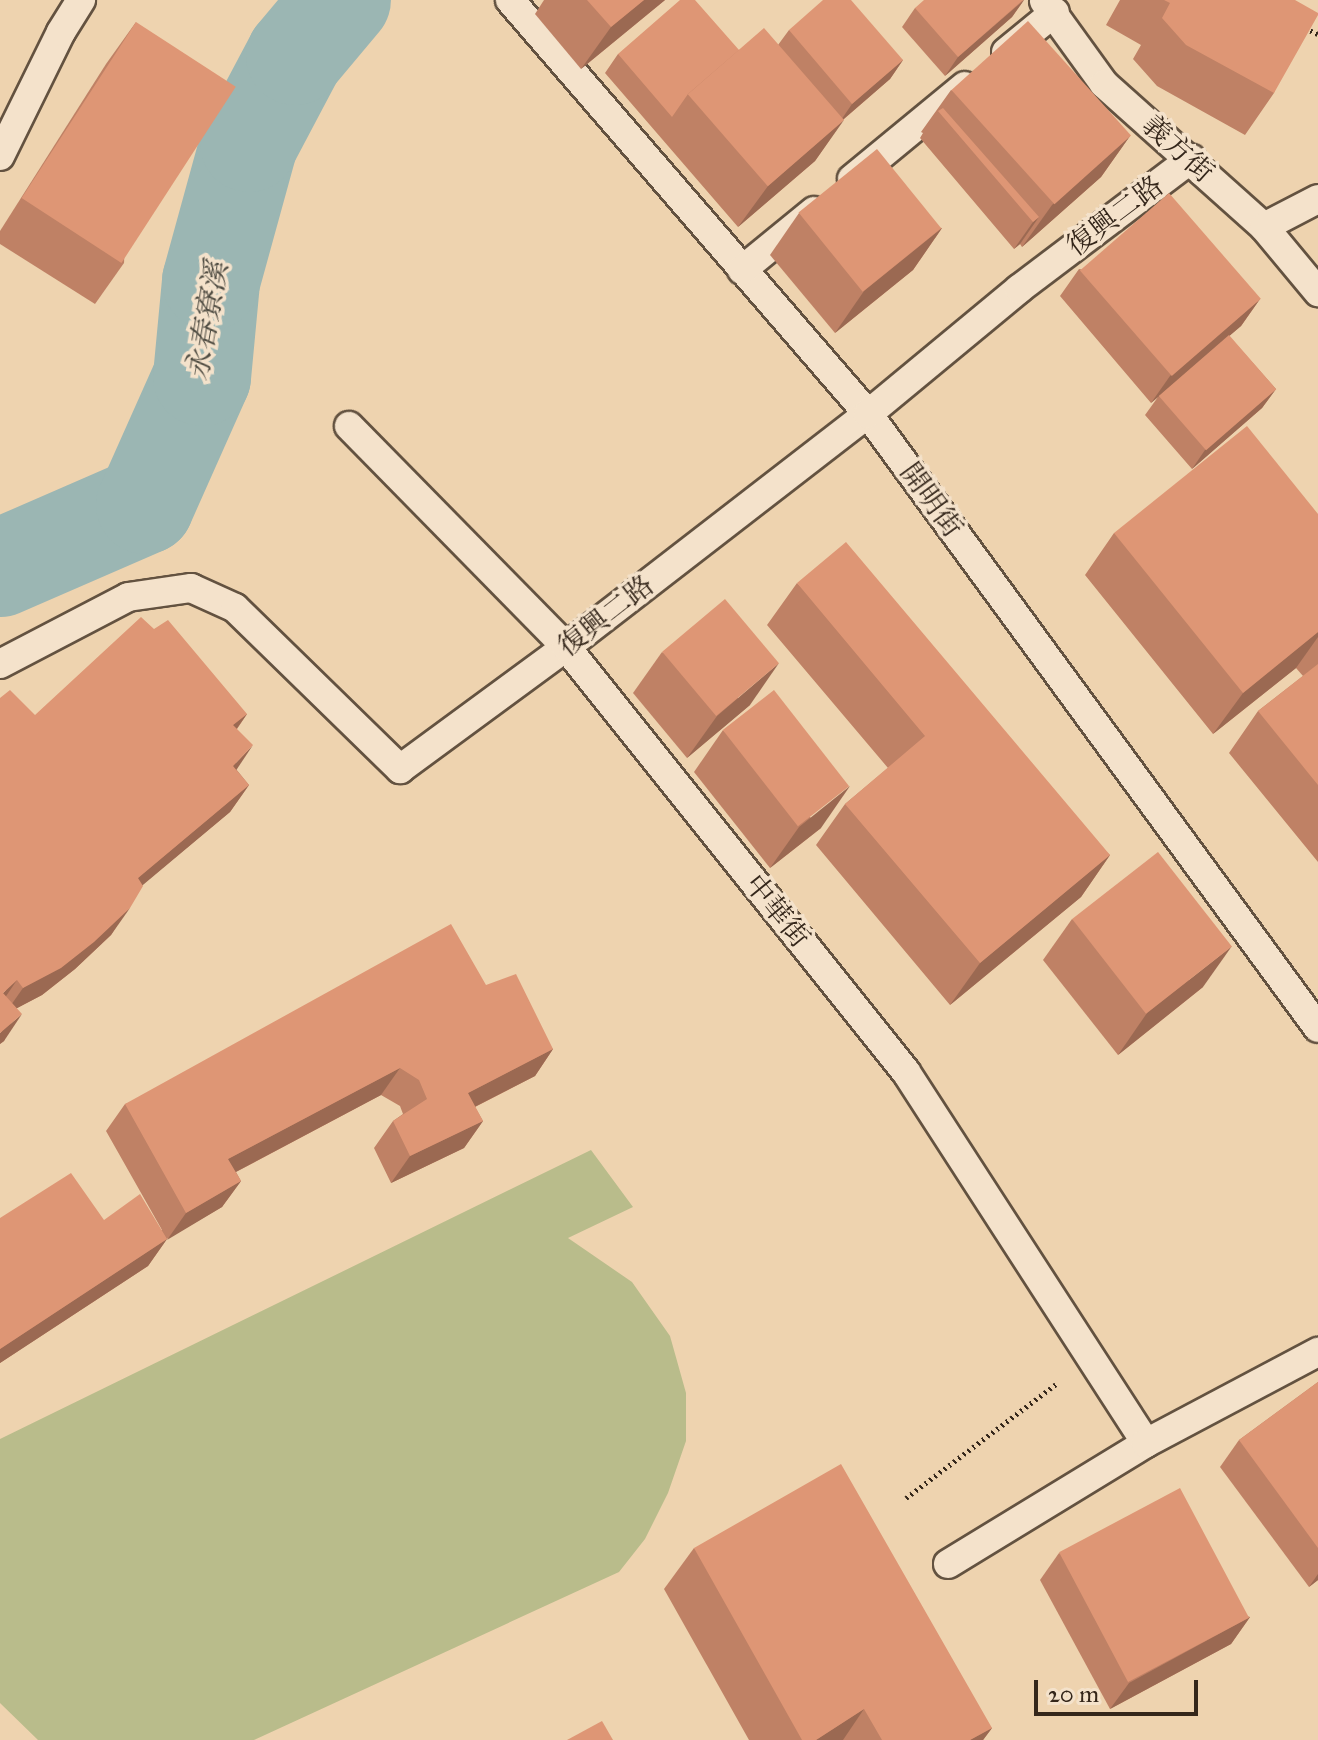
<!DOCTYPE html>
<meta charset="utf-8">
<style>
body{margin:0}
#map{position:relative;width:1318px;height:1740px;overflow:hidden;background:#eed3af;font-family:"IM FELL Great Primer","Noto Serif TC",serif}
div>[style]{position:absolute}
.green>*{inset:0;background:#b9bc8b}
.river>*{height:98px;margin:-49px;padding:0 49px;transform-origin:49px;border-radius:49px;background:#9bb6b3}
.path>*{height:5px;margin-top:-2.5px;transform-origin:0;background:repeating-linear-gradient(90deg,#35271b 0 2px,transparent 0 6px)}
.roads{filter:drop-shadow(2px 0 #635240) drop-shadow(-2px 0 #635240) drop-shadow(0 2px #635240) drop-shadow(0 -2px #635240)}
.service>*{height:28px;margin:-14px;padding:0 14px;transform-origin:14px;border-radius:14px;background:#f4e2cb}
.wall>*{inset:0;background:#bf8165}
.shaded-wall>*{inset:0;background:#9b6952}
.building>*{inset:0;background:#de9675;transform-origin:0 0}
span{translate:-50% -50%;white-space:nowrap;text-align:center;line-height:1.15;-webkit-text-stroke:7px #f4e2cb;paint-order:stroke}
.street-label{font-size:28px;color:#35271b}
.water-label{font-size:30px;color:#4e4b41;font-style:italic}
.scale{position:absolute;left:1034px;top:1680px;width:164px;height:36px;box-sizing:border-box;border:4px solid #35271b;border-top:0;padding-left:10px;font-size:24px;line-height:28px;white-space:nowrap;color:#35271b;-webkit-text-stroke:6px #f4e2cb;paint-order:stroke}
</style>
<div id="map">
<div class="green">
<i style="clip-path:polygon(591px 1150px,633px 1207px,568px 1238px,632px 1282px,670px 1336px,686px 1393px,686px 1441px,668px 1493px,645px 1539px,619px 1572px,254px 1740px,38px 1740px,0 1703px,0 1439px)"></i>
</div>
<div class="river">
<i style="left:0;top:568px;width:158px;rotate:-23.5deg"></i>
<i style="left:145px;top:505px;width:140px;rotate:-66deg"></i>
<i style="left:202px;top:377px;width:96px;rotate:-84.6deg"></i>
<i style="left:211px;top:281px;width:143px;rotate:-74.6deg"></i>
<i style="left:249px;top:143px;width:98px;rotate:-62.1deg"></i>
<i style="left:295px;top:56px;width:73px;rotate:-50deg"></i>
</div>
<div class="path">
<i style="left:1305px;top:28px;width:14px;rotate:25deg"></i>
<i style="left:906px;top:1498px;width:188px;rotate:-37.2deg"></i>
</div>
<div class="roads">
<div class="service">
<i style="left:510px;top:0;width:547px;rotate:49.15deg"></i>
<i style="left:868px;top:414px;width:761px;rotate:53.76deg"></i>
<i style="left:1044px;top:1px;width:102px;rotate:54.1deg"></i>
<i style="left:1104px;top:84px;width:215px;rotate:41.8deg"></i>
<i style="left:1264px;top:227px;width:85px;rotate:50.3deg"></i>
<i style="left:1006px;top:52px;width:63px;rotate:-39.2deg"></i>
<i style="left:0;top:156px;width:138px;rotate:-63.8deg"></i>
<i style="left:61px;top:32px;width:38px;rotate:-58deg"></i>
<i style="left:852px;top:179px;width:146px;rotate:-39.5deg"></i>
<i style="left:1264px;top:227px;width:61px;rotate:-27.4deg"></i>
<i style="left:742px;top:270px;width:93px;rotate:-39.3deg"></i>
<i style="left:349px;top:426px;width:310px;rotate:45.5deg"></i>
<i style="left:566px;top:647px;width:544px;rotate:51.34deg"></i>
<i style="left:906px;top:1072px;width:442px;rotate:57.1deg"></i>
<i style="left:0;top:664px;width:144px;rotate:-27.6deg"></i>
<i style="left:128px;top:597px;width:64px;rotate:-8.1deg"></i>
<i style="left:191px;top:588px;width:48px;rotate:24.4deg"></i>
<i style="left:235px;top:608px;width:231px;rotate:44.3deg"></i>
<i style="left:400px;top:769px;width:206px;rotate:-36.3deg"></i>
<i style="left:566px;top:647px;width:381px;rotate:-37.7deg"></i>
<i style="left:868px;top:414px;width:196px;rotate:-39.6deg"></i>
<i style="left:1019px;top:289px;width:216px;rotate:-37.1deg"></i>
<i style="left:948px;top:1564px;width:232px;rotate:-31.4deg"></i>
<i style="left:1146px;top:1443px;width:195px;rotate:-27.9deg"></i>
</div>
</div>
<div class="wall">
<i style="clip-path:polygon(544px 0,665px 0,581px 69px,535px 14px)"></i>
<i style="clip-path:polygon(1024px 0,1012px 17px,945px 76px,902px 27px,915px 8px)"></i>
<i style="clip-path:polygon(1120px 0,1295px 0,1274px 93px,1245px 135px,1157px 86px,1133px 59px,1141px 45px,1106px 25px)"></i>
<i style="clip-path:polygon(136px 22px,124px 263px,95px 304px,0 244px,0 231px,106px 64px)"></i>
<i style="clip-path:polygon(789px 30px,903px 60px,890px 79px,844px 119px,815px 161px,738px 227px,605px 73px,618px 54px,739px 50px,778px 45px)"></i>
<i style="clip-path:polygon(951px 90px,1130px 136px,1101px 177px,1022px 247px,1020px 244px,1014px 249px,920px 138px,923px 133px,921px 132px)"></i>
<i style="clip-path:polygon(799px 213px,942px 228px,913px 270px,835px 333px,770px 255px)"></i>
<i style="clip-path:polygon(1079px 269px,1260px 299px,1241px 326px,1229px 336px,1276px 389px,1262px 408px,1192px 469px,1145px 415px,1158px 397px,1151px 403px,1060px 296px)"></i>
<i style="clip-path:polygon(1318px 514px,1318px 862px,1229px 753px,1258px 711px,1303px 676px,1296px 668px,1213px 734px,1085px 575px,1114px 533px)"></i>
<i style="clip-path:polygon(797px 583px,1110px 855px,1081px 897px,950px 1005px,816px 845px,845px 804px,888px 768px,767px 625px)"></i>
<i style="clip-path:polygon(662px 652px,750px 705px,687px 758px,633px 693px)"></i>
<i style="clip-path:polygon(247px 714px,237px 729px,236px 769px,249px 785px,230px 812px,142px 885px,111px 935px,75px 969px,42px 995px,17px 1008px,4px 1041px,0 1044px,35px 715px)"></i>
<i style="clip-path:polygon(723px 730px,821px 828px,770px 868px,694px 772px)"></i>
<i style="clip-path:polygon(1072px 919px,1203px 987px,1118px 1055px,1043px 960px)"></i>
<i style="clip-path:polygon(486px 985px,553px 1049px,535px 1076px,475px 1107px,483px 1121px,464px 1148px,391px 1183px,374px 1148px,393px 1121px,403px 1114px,400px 1106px,381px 1095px,236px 1172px,241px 1181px,222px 1207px,167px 1239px,148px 1266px,0 1363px,0 1218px,162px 1230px,106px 1131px,125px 1104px)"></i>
<i style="clip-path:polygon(1318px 1382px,1318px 1580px,1309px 1587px,1220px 1467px,1239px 1440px)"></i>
<i style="clip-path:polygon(694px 1548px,992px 1728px,983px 1740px,749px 1740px,664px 1589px)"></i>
<i style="clip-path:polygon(1059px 1553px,1250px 1617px,1231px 1644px,1110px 1709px,1040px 1580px)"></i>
</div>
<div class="shaded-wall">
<i style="clip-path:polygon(644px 0,665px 0,581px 69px,611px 27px)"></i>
<i style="clip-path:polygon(1024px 0,1012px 17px,945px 76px,958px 57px)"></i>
<i style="clip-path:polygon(903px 60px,890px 79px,839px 123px,852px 104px)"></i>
<i style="clip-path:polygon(844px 120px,815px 161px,738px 227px,768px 186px)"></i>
<i style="clip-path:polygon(1130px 136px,1101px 177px,1022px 247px,1052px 205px)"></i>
<i style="clip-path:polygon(1039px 217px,1020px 244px,1014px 249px,1033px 222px)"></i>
<i style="clip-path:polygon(942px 228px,913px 270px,835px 333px,864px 291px)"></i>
<i style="clip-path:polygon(1260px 299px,1241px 326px,1151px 403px,1170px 376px)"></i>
<i style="clip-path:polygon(1276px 389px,1262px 408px,1192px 469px,1205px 450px)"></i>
<i style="clip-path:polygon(1318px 632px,1318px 637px,1296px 668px,1213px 734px,1243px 693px)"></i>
<i style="clip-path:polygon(779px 663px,750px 705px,687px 758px,717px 716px)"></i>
<i style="clip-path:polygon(247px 714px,228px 741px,233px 725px)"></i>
<i style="clip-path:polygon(253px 745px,235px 772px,233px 766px)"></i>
<i style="clip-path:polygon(249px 785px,230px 812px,119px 905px,138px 878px)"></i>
<i style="clip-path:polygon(850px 786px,821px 828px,770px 868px,799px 827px)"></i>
<i style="clip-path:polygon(1110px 855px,1081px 897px,950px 1005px,980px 963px)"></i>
<i style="clip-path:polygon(130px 908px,111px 935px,75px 969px,42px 995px,4px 1015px,23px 988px)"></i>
<i style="clip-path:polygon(1232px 946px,1203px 987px,1118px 1055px,1147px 1013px)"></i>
<i style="clip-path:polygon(17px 980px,0 1005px,3px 993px)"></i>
<i style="clip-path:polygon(22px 1014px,4px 1041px,0 1044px,0 1033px)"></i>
<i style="clip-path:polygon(553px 1049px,535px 1076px,449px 1120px,468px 1093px)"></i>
<i style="clip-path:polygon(400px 1068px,381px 1095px,209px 1186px,228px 1159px)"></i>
<i style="clip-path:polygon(483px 1121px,464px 1148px,391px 1183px,410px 1156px)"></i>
<i style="clip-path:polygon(241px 1181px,222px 1207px,167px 1240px,186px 1213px)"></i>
<i style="clip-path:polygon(167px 1239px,148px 1266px,0 1363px,0 1349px)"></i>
<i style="clip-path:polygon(1318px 1574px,1318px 1580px,1309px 1587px)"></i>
<i style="clip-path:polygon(1250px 1617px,1231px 1644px,1110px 1709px,1129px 1683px)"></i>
<i style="clip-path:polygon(864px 1709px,843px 1740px,816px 1740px)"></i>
<i style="clip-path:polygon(992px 1728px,983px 1740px,970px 1740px)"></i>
</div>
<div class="building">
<i style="clip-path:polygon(587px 0,644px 0,611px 27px)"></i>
<i style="clip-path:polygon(680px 0,695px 0,739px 50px,688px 94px,672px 117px,618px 54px)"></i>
<i style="clip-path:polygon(823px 0,851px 0,903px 60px,852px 104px,789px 30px)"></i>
<i style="clip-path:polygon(924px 0,1023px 0,958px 57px,915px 8px)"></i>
<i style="clip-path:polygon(1164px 0,1295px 0,1318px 13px,1318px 15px,1274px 93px,1186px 45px,1162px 18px,1170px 3px)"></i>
<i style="left:1028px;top:21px;width:154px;height:103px;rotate:48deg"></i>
<i style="left:136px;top:22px;width:119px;height:210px;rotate:33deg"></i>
<i style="left:764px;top:28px;width:122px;height:101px;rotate:49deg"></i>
<i style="clip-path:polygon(943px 108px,1039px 217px,1033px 222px,938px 111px)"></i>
<i style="left:877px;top:149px;width:102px;height:101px;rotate:51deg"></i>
<i style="left:1169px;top:193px;width:140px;height:118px;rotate:49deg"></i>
<i style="left:1229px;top:335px;width:72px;height:93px;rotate:49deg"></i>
<i style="clip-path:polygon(1247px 426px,1318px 514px,1318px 632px,1243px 693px,1114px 533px)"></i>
<i style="clip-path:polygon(846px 542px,1110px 855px,980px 963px,845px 804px,925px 736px,797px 583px)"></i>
<i style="left:725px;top:599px;width:84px;height:82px;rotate:50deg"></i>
<i style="clip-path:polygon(141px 617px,154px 629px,168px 620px,247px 714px,233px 725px,253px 745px,233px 766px,249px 785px,138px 878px,143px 886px,130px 908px,94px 942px,61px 968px,23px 988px,17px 980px,3px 993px,22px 1014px,0 1033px,0 698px,10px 690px,35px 715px)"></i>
<i style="clip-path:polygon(1318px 664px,1318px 785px,1258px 711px)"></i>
<i style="left:774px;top:690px;width:122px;height:65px;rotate:52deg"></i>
<i style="left:1158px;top:852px;width:120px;height:109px;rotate:52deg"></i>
<i style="clip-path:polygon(451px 924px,486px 985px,516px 974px,553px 1049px,468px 1093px,483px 1121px,410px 1156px,393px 1121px,427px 1099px,419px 1080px,400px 1068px,228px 1159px,241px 1181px,186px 1213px,125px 1104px)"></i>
<i style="clip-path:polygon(71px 1173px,104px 1220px,140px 1194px,167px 1239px,0 1349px,0 1218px)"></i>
<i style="clip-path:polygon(1318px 1382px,1318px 1548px,1239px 1440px)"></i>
<i style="clip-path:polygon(841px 1464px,992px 1728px,970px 1740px,882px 1740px,864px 1709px,816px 1740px,802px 1740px,694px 1548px)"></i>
<i style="left:1180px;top:1488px;width:147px;height:137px;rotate:62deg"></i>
<i style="clip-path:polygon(602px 1721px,613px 1740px,567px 1740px)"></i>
</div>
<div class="street-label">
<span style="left:1178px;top:149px;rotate:42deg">義方街</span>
<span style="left:1115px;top:216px;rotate:-37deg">復興二路</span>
<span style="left:931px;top:500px;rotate:54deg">開明街</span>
<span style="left:606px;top:616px;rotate:-38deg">復興二路</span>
<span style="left:777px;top:911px;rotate:51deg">中華街</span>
</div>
<div class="water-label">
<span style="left:207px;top:321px;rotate:-80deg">永春寮溪</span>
</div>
<div class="scale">20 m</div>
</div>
